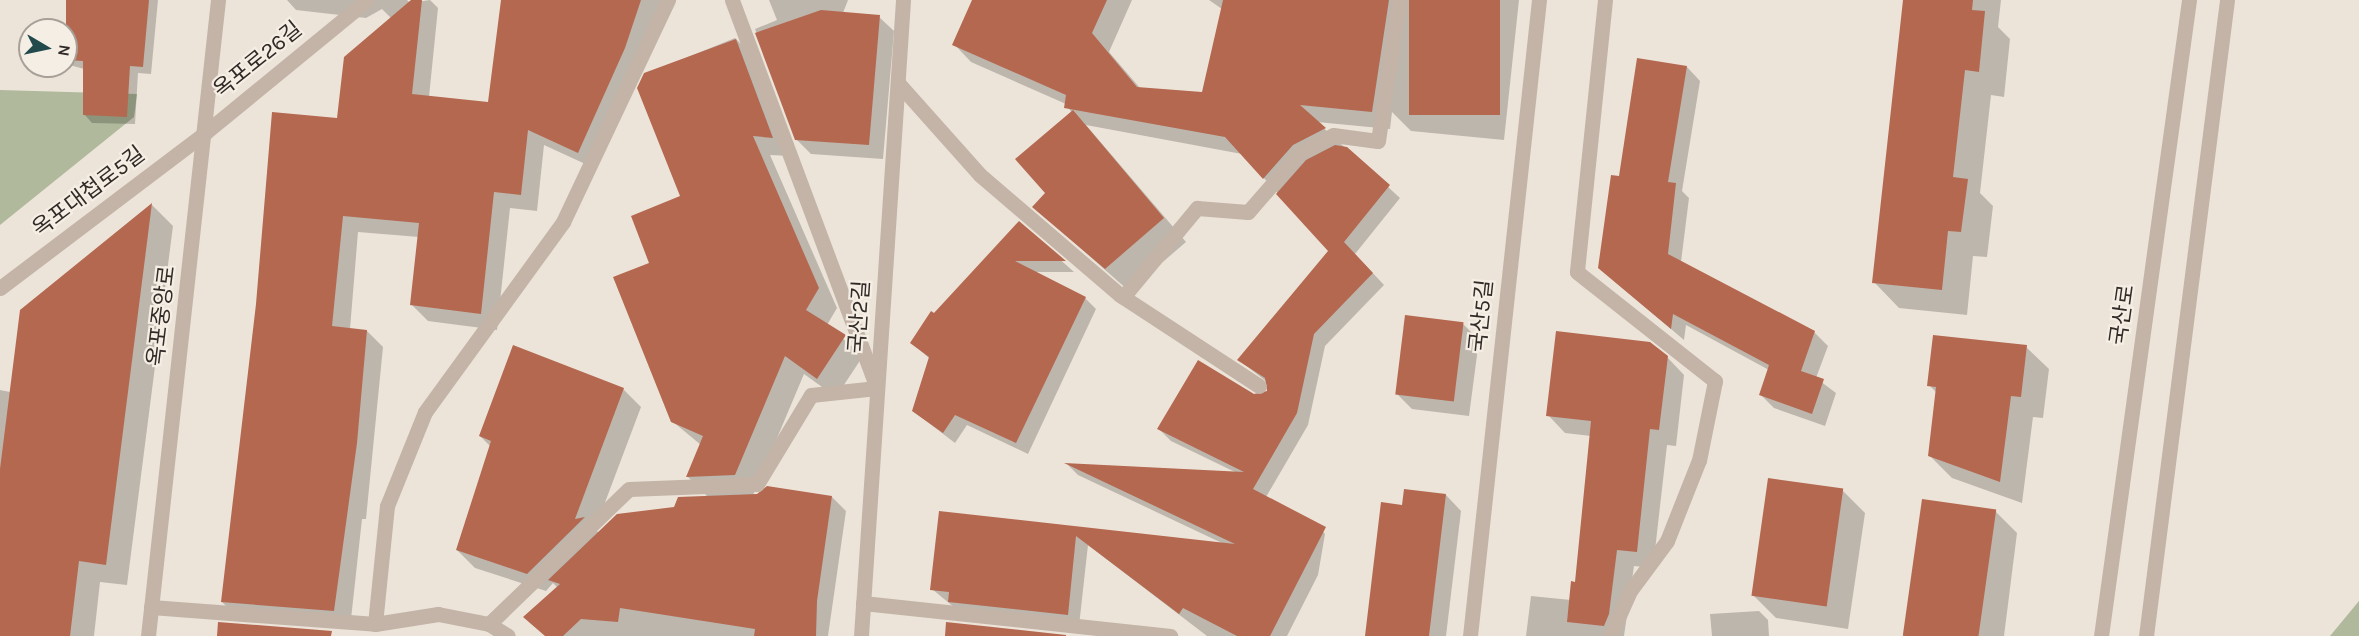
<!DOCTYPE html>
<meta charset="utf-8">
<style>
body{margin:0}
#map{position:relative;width:2359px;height:636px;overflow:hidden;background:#ede4d9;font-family:Karla,"Noto Sans KR",sans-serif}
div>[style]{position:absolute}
.green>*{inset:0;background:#b0b99c}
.shadow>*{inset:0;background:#0003}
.building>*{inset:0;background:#b46850;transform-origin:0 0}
.minor>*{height:15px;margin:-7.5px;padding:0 7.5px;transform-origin:7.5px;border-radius:7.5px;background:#c3b4a7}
span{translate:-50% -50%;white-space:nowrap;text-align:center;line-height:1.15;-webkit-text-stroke:4.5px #f5eee5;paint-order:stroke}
.street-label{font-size:22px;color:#312a26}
.north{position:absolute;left:18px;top:18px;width:60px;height:60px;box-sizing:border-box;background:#f5eee5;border:2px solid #a7a099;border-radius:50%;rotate:99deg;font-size:16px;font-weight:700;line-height:24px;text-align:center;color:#312a26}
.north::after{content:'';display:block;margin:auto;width:21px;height:27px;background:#224a4c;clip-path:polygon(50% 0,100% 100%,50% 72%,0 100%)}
</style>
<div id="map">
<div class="green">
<i style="clip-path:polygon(0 90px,137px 94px,134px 117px,0 225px)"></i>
<i style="clip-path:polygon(2359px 601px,2359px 636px,2330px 636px)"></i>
</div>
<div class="shadow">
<i style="clip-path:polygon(66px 0,158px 0,151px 74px,138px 73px,135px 124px,92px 123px,84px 114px,84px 69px,66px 64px)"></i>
<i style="clip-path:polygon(287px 0,407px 0,410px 3px,430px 0,438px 8px,429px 97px,489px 103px,502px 0,662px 0,594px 168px,544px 145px,537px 211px,510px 208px,497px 330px,428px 321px,412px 305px,419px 237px,358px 232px,350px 329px,367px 331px,383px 347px,366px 519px,362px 519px,351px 619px,238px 618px,222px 602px,338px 119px,392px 19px,382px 9px,366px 18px,296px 10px)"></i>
<i style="clip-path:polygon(769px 0,848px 0,843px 13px,879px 17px,894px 31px,883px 159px,811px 154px,796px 139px,755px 29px,777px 20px)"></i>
<i style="clip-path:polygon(974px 0,1132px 0,1109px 52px,1140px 88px,1203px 94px,1222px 9px,1209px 0,1519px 0,1504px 140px,1411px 131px,1392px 112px,1390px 129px,1317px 122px,1400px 198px,1355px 254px,1384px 285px,1325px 346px,1308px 425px,1266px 497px,1314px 522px,1325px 534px,1318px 575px,1287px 636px,1207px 636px,1088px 545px,1079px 626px,961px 613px,932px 589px,940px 513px,1224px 544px,1078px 475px,1068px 465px,1237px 473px,1171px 441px,1159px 429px,1268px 393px,1267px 382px,1239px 360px,1330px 251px,1242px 154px,1086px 125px,1186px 242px,1129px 291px,1034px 207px,1047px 193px,1072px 113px,1066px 104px,971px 62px,954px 44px)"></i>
<i style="clip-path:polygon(1904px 0,2001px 0,1998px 27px,2010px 39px,2004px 97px,1991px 95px,1980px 193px,1993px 206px,1987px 257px,1973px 256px,1967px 315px,1899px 308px,1874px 282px)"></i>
<i style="clip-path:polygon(735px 38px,754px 57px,791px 156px,770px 155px,837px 308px,827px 325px,863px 356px,836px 397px,804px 374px,753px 495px,832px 497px,846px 511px,828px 636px,545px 636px,558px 588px,553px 583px,546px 591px,475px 568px,457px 550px,491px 447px,480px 436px,623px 389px,641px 407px,595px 529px,599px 533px,708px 497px,688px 477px,701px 445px,672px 421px,651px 264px,682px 197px,646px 74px)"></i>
<i style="clip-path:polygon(1687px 67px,1700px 81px,1682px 191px,1689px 198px,1681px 262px,1814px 332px,1828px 346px,1816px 378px,1836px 393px,1825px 426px,1774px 408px,1761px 395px,1769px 370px,1686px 325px,1684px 340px,1614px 281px,1620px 178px)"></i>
<i style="clip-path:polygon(152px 205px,173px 226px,127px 585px,100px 582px,94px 636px,0 636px,0 390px,10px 392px)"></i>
<i style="clip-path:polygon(1019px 223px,1074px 272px,1033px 272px,1085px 298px,1096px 309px,1028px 454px,967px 425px,955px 443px,913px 411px,930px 359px,912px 343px)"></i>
<i style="clip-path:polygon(1463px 324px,1479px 340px,1469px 416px,1412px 409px,1396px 393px)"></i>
<i style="clip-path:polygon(2026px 347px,2049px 369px,2043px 418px,2033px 417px,2022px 503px,1952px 478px,1929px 455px,1937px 393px,1929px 385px)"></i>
<i style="clip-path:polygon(1667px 357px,1684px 375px,1676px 446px,1667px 445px,1653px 568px,1634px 566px,1624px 636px,1526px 636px,1531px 596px,1571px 600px,1576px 583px,1591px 436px,1565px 433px,1548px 415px)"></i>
<i style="clip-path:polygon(1842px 490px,1865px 513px,1848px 629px,1776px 618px,1753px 595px)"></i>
<i style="clip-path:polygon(1446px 495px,1461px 511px,1446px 636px,1366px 636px,1403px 506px)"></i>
<i style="clip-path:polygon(1995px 511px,2017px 533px,2004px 636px,1906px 636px)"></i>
<i style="clip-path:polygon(1759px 611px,1768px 620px,1769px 636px,1712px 636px,1710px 614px)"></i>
</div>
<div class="building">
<i style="clip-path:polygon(66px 0,149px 0,143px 67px,130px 66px,127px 117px,83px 115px,83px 61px,66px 60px)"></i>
<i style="clip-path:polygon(411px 0,422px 0,412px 94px,488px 102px,501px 0,641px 0,625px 48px,578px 153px,528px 130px,521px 195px,494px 192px,481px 314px,410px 305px,419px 223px,343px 216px,332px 326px,367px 330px,357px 443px,334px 611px,221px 602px,256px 304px,272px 112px,337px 118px,344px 57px)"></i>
<i style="clip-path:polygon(972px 0,1107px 0,1092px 33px,1137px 87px,1202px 92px,1223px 0,1389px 0,1372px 112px,1300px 105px,1326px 128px,1293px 145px,1263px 179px,1225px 137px,1064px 108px,1066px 95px,952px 45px)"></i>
<i style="left:1409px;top:0;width:91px;height:115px"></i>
<i style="clip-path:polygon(1903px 0,1973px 0,1972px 10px,1985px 11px,1979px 72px,1965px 70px,1953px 177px,1968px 179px,1961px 232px,1948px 231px,1942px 290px,1872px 283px)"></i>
<i style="clip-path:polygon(821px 10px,880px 15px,869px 145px,795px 140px,755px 33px)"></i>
<i style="clip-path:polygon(736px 39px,773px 138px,753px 136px,819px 288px,806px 310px,846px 335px,817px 379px,785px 356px,735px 475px,686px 477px,703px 436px,671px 422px,613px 277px,649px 263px,631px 216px,680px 196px,637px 88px,644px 73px)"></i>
<i style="clip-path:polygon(1637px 58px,1687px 66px,1668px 182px,1676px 183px,1668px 254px,1815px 331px,1801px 371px,1824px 379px,1812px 414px,1759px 395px,1769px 365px,1673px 314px,1671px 329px,1598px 268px,1611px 175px,1619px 176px)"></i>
<i style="clip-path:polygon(1073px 110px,1164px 218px,1105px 269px,1032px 207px,1045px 193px,1015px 159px)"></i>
<i style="clip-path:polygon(1335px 145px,1347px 147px,1390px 185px,1344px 242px,1373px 273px,1314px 334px,1297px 413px,1253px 489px,1326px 527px,1270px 636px,1237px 636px,1183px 608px,1179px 614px,1076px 536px,1068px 615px,948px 602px,949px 592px,930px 590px,939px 511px,1235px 544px,1064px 463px,1244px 472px,1157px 429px,1198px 360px,1254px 394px,1267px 391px,1265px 378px,1237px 360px,1328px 251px,1276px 194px,1306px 160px)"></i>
<i style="clip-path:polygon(152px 203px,106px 565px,79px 561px,70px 636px,0 636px,0 469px,20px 310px)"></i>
<i style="clip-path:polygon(1019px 221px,1066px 261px,1015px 261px,1086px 297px,1016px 443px,955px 415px,943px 433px,912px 411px,929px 357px,910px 343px,931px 311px,934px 313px)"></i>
<i style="left:1405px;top:315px;width:59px;height:80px;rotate:7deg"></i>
<i style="clip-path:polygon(1556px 331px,1650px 342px,1668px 356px,1659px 430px,1650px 429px,1637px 552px,1617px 550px,1609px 614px,1604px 626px,1567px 622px,1571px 581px,1575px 582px,1591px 421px,1546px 416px)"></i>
<i style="clip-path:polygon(1933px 335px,2027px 345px,2021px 397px,2011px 396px,2000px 482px,1928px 456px,1936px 387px,1927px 386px)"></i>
<i style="clip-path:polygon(513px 345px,624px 388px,575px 519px,585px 517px,527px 574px,456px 550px,491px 441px,479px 436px)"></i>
<i style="left:1768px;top:478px;width:76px;height:119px;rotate:8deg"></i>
<i style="clip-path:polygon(767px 486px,832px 496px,817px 601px,816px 636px,754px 636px,755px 629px,620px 608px,618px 622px,581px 619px,563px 636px,545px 636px,523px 617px,560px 584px,548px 580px,617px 514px,674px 507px,678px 497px,757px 494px)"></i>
<i style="clip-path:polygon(1404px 489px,1446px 494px,1429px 636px,1365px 636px,1381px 502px,1402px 505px)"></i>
<i style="left:1922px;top:499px;width:75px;height:138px;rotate:8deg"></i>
<i style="clip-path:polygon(218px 622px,332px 631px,331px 636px,217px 636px)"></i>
<i style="clip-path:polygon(946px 622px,1066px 635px,1066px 636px,945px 636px)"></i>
</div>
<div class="minor">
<i style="left:1605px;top:0;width:273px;rotate:95.9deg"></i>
<i style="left:1577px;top:272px;width:176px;rotate:38.3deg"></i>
<i style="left:1715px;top:381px;width:81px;rotate:101.4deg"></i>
<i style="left:1699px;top:460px;width:87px;rotate:111.6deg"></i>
<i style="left:1667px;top:541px;width:62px;rotate:126.5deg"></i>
<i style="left:1630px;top:591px;width:49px;rotate:114deg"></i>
<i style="left:898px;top:83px;width:123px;rotate:48.3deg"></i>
<i style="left:980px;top:175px;width:184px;rotate:40.6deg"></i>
<i style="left:1120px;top:295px;width:166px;rotate:33.2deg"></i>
<i style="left:0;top:288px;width:258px;rotate:-37.1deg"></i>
<i style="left:206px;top:132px;width:208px;rotate:-39.3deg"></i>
<i style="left:1123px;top:297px;width:116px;rotate:-50.3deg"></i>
<i style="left:1197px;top:208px;width:51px;rotate:4.5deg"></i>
<i style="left:1248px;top:212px;width:79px;rotate:-49.1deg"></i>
<i style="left:1300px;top:152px;width:37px;rotate:-27deg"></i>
<i style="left:1333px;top:135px;width:45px;rotate:7.6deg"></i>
<i style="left:1378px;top:141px;width:143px;rotate:-81.5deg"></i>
<i style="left:863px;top:603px;width:309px;rotate:6.1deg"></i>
<i style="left:151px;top:607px;width:225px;rotate:4.3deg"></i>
<i style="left:375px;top:624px;width:64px;rotate:-9deg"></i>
<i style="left:438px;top:614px;width:52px;rotate:11.1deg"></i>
<i style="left:489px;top:624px;width:194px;rotate:-44deg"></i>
<i style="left:629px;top:489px;width:128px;rotate:-2.2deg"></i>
<i style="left:757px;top:484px;width:104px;rotate:-58.8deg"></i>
<i style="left:811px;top:395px;width:66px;rotate:-6.1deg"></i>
<i style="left:877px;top:388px;width:414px;rotate:-110.5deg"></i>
<i style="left:375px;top:624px;width:119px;rotate:-84.2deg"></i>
<i style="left:387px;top:506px;width:101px;rotate:-68deg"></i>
<i style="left:425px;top:412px;width:235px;rotate:-54deg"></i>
<i style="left:563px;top:222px;width:246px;rotate:-64.7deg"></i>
<i style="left:489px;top:624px;width:22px;rotate:32deg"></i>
<i style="left:148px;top:636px;width:640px;rotate:-83.72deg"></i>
<i style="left:861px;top:636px;width:637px;rotate:-86.22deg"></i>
<i style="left:1470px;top:636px;width:640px;rotate:-83.81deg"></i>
<i style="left:2101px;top:636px;width:642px;rotate:-82.12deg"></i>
<i style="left:2146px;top:636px;width:641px;rotate:-82.74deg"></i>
</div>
<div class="street-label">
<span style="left:258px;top:60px;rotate:-39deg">옥포로26길</span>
<span style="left:89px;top:192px;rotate:-37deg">옥포대첩로5길</span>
<span style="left:2123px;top:315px;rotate:-82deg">국산로</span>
<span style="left:162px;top:316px;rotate:-83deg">옥포중앙로</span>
<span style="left:1482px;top:316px;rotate:-84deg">국산5길</span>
<span style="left:860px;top:317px;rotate:-86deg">국산2길</span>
</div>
<div class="north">N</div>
</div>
